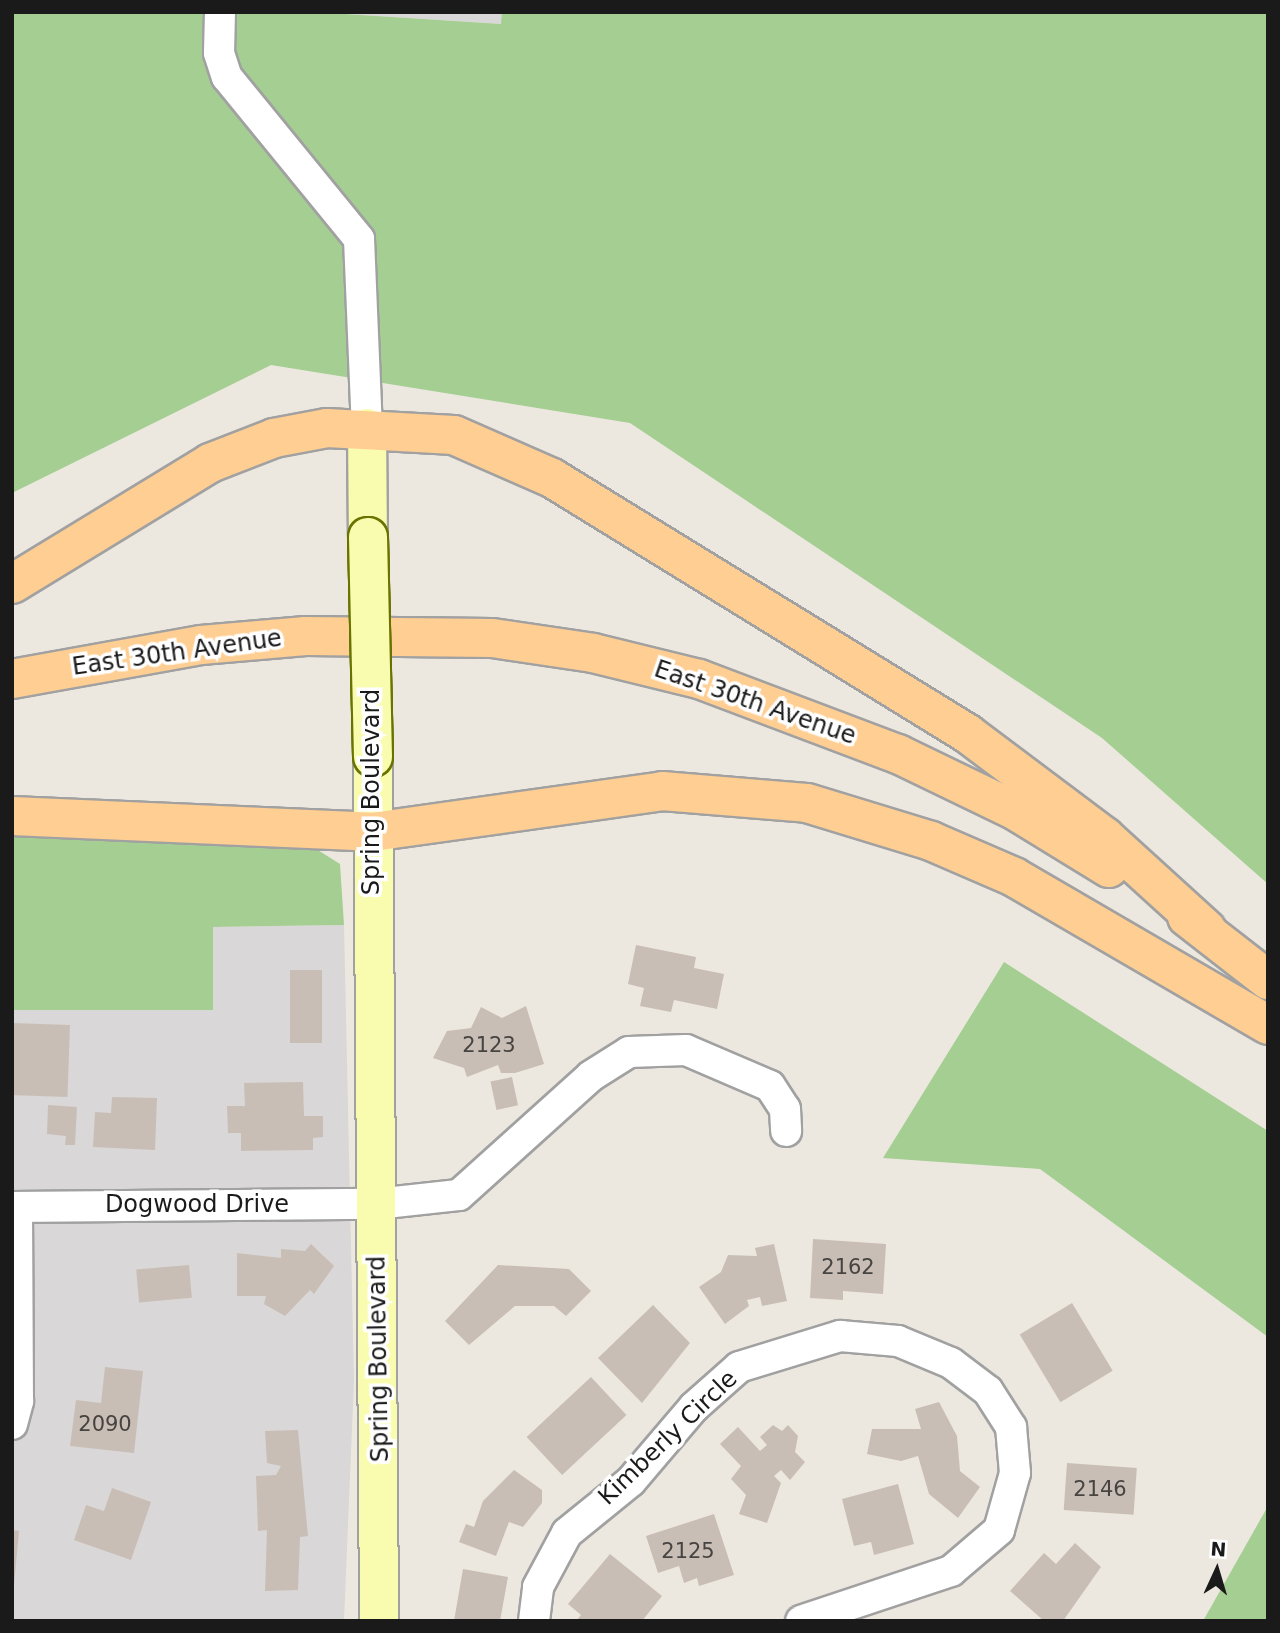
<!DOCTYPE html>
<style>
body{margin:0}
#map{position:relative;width:1280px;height:1633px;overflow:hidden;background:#ede8df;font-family:"DejaVu Sans",sans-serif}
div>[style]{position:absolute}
.residential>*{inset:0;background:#d9d7d7}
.forest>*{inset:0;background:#a4ce92}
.building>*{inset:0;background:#c9beb5;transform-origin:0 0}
.roads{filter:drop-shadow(2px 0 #a1a1a1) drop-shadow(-2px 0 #a1a1a1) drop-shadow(0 2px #a1a1a1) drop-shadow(0 -2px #a1a1a1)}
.street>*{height:30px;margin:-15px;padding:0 15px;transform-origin:15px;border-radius:15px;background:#fff}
.secondary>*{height:38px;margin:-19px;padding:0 19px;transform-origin:19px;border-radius:19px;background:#f9fcae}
.primary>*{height:38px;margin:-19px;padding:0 19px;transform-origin:19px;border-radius:19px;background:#ffce92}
.bridges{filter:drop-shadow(2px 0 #687300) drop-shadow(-2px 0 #687300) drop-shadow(0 2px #687300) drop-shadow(0 -2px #687300)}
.secondary-bridge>*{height:38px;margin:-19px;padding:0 19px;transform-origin:19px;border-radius:19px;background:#f9fcae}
span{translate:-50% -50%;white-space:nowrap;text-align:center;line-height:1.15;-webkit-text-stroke:7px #fff;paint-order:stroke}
.number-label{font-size:21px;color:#464341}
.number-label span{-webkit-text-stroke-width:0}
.street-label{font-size:24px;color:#1a1a1a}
.frame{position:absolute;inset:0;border:14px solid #1a1a1a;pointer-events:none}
.north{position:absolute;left:1182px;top:1535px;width:70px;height:70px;-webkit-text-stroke:5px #fff;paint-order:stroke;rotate:4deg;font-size:19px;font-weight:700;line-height:28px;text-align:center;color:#1a1a1a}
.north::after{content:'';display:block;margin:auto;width:24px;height:32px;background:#1a1a1a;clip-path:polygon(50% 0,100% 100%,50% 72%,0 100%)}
</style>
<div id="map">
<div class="residential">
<i style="clip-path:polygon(314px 12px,502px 12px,502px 24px)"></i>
<i style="clip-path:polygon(344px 925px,354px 1381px,344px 1621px,12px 1621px,12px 1010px,213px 1010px,213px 927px)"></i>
</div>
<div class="forest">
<i style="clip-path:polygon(12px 12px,314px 12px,501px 24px,502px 12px,1268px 12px,1268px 884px,1102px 738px,630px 423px,271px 365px,12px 493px)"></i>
<i style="clip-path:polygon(12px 834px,313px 847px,340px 864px,344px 925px,213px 927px,213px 1010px,12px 1010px)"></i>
<i style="clip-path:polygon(1004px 962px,1268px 1131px,1268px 1337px,1040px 1169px,883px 1158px)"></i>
<i style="clip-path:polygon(1268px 1506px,1268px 1621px,1203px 1621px)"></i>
</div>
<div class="building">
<i style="clip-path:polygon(636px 945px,696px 957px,694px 968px,724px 974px,717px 1009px,674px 1000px,671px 1012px,640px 1006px,644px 988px,628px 984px)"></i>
<i style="left:290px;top:970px;width:32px;height:73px"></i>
<i style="clip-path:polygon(526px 1006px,544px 1064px,515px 1073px,501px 1073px,498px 1065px,467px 1077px,464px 1068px,433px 1058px,447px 1031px,471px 1028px,481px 1007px,502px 1018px)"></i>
<i style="left:12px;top:1023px;width:58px;height:72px;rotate:2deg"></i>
<i style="left:512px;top:1077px;width:29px;height:22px;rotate:78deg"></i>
<i style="clip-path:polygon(303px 1082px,304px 1116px,323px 1116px,323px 1137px,313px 1138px,313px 1150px,241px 1151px,241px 1133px,228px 1133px,227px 1106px,245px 1106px,244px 1083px)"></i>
<i style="clip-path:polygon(112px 1097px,157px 1098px,155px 1150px,93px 1147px,95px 1112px,111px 1113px)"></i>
<i style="clip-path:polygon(48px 1105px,77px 1107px,75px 1145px,65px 1145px,66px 1136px,47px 1134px)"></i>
<i style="clip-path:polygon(813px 1239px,886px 1244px,883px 1294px,843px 1291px,843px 1300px,810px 1298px)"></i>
<i style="clip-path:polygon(311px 1244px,334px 1266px,314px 1294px,310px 1290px,285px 1316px,264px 1304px,266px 1296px,237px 1296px,237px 1253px,281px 1258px,281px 1249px,305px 1251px)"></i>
<i style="clip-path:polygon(774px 1244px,787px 1301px,762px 1306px,760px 1297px,747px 1300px,749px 1306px,725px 1324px,699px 1287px,721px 1272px,728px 1255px,757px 1256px,755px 1248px)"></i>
<i style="left:189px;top:1265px;width:33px;height:53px;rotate:85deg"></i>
<i style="clip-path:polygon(498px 1265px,569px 1269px,591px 1291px,566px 1316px,554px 1306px,515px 1306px,469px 1345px,445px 1321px)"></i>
<i style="left:1072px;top:1303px;width:79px;height:61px;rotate:59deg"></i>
<i style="clip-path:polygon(653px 1305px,690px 1343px,642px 1403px,598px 1358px)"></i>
<i style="clip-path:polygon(105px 1367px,143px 1371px,134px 1453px,70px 1446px,76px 1400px,101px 1403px)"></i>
<i style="left:591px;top:1377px;width:52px;height:88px;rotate:47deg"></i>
<i style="clip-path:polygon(939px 1402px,957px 1436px,960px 1471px,980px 1487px,958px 1518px,929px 1494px,918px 1456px,901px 1461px,867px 1454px,872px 1429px,921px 1429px,915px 1409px)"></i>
<i style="clip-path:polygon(773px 1425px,782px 1431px,788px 1425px,798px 1436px,795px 1452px,805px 1462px,790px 1480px,781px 1470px,774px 1476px,781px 1483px,767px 1523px,739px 1514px,746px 1495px,731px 1479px,741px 1466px,720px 1444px,738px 1427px,760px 1451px,767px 1445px,760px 1437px)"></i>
<i style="clip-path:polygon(298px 1430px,308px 1536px,300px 1537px,298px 1590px,265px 1591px,267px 1530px,258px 1531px,256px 1476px,276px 1475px,281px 1466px,267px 1463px,265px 1431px)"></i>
<i style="left:1067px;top:1463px;width:70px;height:47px;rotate:4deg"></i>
<i style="clip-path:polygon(514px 1470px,542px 1490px,542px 1503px,523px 1527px,509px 1522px,496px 1556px,459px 1542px,466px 1524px,474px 1527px,483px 1501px)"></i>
<i style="clip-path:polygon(898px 1484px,914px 1544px,874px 1555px,871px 1542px,854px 1546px,842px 1499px)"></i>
<i style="clip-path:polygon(112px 1488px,151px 1502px,131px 1560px,74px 1540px,86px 1505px,104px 1511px)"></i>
<i style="clip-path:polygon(714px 1514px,734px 1575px,699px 1586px,697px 1578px,684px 1583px,679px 1566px,658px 1573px,646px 1536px)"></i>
<i style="clip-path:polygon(12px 1530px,19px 1531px,14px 1585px,12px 1585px)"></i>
<i style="clip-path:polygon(1075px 1543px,1101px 1567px,1063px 1621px,1044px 1621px,1010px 1591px,1044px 1553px,1056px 1564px)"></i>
<i style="clip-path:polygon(610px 1554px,662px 1596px,642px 1621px,576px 1621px,581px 1615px,568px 1604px)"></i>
<i style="clip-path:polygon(463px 1569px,508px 1577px,500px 1621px,454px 1621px)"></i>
</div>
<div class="roads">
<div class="street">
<i style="left:220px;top:12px;width:41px;rotate:91.4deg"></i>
<i style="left:219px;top:53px;width:25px;rotate:72deg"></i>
<i style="left:227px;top:77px;width:209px;rotate:50.8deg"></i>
<i style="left:359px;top:239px;width:189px;rotate:87.6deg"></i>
<i style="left:12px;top:1207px;width:364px;rotate:-0.5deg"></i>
<i style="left:376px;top:1204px;width:83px;rotate:-6.2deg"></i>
<i style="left:459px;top:1195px;width:178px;rotate:-42deg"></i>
<i style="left:591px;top:1076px;width:45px;rotate:-32.3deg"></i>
<i style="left:629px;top:1052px;width:57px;rotate:-2deg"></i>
<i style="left:686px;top:1050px;width:91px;rotate:23.2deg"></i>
<i style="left:770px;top:1086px;width:27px;rotate:57deg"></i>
<i style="left:785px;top:1109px;width:22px;rotate:87deg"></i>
<i style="left:12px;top:1424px;width:24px;rotate:-75deg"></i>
<i style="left:18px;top:1401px;width:194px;rotate:-90.3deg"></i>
<i style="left:534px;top:1621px;width:34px;rotate:-83deg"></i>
<i style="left:538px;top:1587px;width:61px;rotate:-61.8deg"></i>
<i style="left:567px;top:1533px;width:82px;rotate:-39.1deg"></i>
<i style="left:631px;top:1481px;width:97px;rotate:-49.6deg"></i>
<i style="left:694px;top:1407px;width:60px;rotate:-41.6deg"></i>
<i style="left:739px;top:1367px;width:106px;rotate:-17.1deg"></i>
<i style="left:840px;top:1336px;width:58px;rotate:4.9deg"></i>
<i style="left:898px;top:1341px;width:57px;rotate:22.5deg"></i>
<i style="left:951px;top:1363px;width:46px;rotate:37.1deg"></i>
<i style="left:988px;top:1391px;width:43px;rotate:57.4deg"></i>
<i style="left:1011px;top:1427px;width:46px;rotate:85deg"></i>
<i style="left:1015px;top:1473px;width:59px;rotate:105.7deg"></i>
<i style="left:999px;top:1530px;width:63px;rotate:139.5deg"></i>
<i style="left:951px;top:1571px;width:158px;rotate:161.6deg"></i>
</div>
<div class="secondary">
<i style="left:367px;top:428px;width:109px;rotate:89.5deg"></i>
<i style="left:373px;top:757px;width:864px;rotate:89.6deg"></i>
</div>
<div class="primary">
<i style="left:12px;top:584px;width:232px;rotate:-31.4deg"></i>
<i style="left:210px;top:463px;width:69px;rotate:-21.3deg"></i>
<i style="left:274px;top:438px;width:54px;rotate:-10.7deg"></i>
<i style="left:327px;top:428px;width:127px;rotate:3.2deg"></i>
<i style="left:454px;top:435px;width:107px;rotate:23.7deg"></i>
<i style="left:552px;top:478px;width:488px;rotate:31.6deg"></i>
<i style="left:968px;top:734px;width:171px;rotate:36.9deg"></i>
<i style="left:1105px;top:837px;width:137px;rotate:42.3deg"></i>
<i style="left:12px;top:679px;width:192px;rotate:-10.2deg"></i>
<i style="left:201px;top:645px;width:105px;rotate:-4.9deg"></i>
<i style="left:306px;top:636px;width:186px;rotate:0.6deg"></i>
<i style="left:492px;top:638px;width:102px;rotate:8.4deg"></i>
<i style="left:593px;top:653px;width:109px;rotate:13.8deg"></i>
<i style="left:699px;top:679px;width:213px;rotate:20.7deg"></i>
<i style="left:898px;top:754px;width:131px;rotate:25.8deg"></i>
<i style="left:1016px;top:811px;width:109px;rotate:31.5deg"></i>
<i style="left:12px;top:816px;width:360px;rotate:2.5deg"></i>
<i style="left:372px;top:832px;width:293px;rotate:-8deg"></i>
<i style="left:662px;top:791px;width:145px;rotate:4.7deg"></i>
<i style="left:807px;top:803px;width:130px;rotate:17deg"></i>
<i style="left:931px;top:841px;width:90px;rotate:23.4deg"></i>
<i style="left:1014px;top:877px;width:294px;rotate:30.2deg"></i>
<i style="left:1187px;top:917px;width:103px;rotate:37.9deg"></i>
</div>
</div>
<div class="bridges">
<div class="secondary-bridge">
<i style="left:368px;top:537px;width:220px;rotate:88.7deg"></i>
</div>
</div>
<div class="number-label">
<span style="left:489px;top:1045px">2123</span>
<span style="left:848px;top:1267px">2162</span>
<span style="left:105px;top:1424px">2090</span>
<span style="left:1100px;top:1489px">2146</span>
<span style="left:688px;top:1551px">2125</span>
</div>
<div class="street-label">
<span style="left:177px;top:653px;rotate:-8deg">East 30th Avenue</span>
<span style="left:755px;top:703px;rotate:19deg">East 30th Avenue</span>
<span style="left:372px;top:792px;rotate:-90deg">Spring Boulevard</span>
<span style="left:197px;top:1205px">Dogwood Drive</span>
<span style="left:379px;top:1359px;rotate:-91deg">Spring Boulevard</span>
<span style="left:668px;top:1438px;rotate:-44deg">Kimberly Circle</span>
</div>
<div class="frame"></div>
<div class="north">N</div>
</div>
